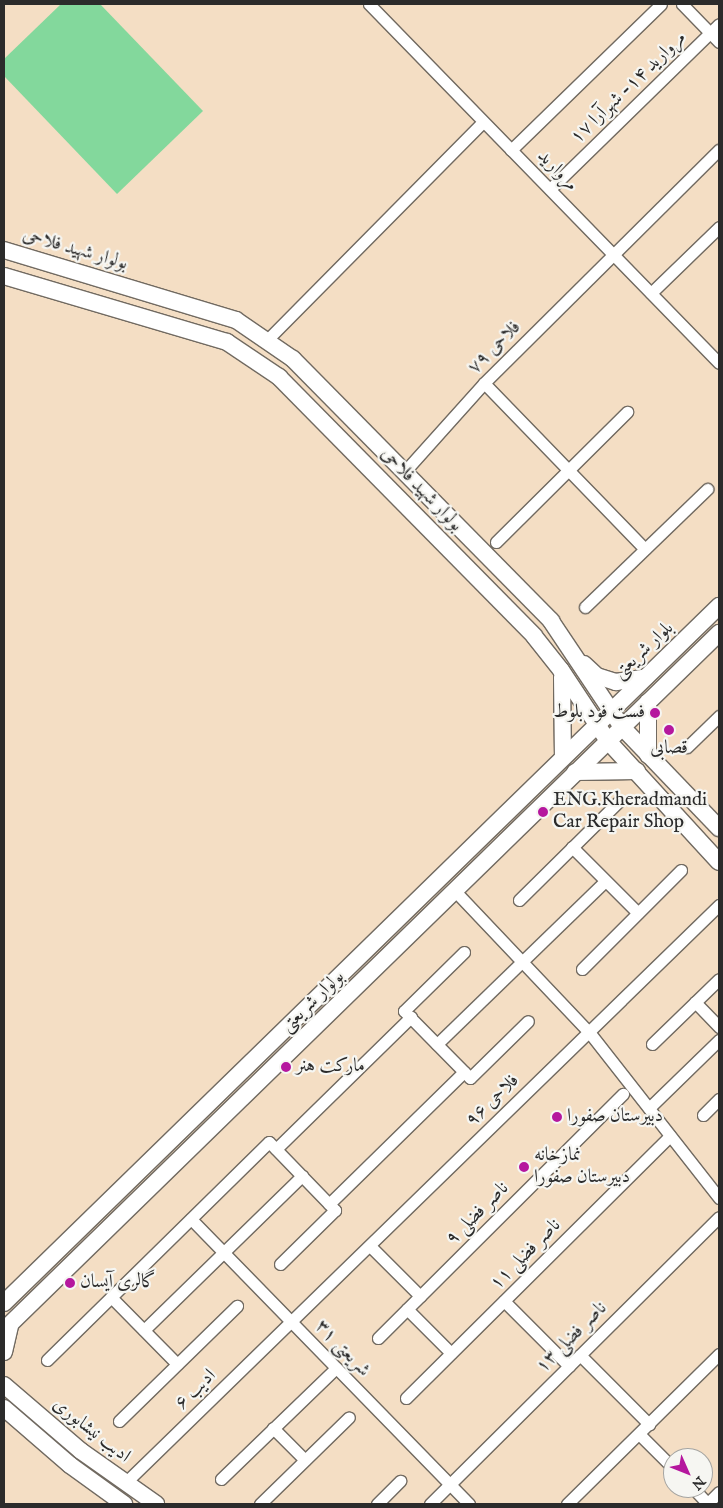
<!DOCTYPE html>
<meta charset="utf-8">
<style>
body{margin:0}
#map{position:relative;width:723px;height:1508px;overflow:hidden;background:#f4dec4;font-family:"IM FELL English",Amiri,serif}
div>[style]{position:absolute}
.green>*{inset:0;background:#83d89c}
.roads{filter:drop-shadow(1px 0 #716a61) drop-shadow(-1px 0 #716a61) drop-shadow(0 1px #716a61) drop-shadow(0 -1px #716a61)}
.street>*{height:11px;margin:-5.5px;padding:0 5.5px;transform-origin:5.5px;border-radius:5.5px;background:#fff}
.secondary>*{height:16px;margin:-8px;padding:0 8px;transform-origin:8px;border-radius:8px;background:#fff}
.dots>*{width:14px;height:14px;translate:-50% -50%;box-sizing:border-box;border:2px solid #f6f6f2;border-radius:50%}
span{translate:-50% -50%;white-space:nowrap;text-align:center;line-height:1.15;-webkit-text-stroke:4.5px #f6f6f2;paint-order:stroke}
.street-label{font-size:19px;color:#2b2b2b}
.poi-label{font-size:19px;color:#2b2b2b}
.right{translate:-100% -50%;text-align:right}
.left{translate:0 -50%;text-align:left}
.frame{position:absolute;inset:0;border:5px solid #2b2b2b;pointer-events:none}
.north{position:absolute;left:663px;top:1448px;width:50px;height:50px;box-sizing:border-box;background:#f6f6f2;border:1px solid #a5a5a2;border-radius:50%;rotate:134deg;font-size:14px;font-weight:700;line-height:20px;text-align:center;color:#2b2b2b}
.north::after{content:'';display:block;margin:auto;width:18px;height:22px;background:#b5179e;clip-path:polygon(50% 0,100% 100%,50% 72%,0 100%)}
</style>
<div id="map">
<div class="green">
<i style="clip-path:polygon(61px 4px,100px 4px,203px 111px,117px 194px,4px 76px,4px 59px)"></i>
</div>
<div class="roads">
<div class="street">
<i style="left:369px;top:4px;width:501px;rotate:45.73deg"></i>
<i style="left:682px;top:4px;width:53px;rotate:45.8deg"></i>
<i style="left:511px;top:150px;width:209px;rotate:-44.2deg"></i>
<i style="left:550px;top:189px;width:236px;rotate:-44.3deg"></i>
<i style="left:651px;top:293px;width:95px;rotate:-44.1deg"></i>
<i style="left:267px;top:340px;width:307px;rotate:-45.3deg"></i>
<i style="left:484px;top:383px;width:231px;rotate:45.9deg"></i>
<i style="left:406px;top:470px;width:117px;rotate:-48.1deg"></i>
<i style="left:484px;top:383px;width:331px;rotate:-44.8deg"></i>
<i style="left:496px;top:542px;width:185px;rotate:-44.8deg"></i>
<i style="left:585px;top:607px;width:170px;rotate:-44deg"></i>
<i style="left:687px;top:747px;width:45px;rotate:-44.1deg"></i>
<i style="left:572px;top:847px;width:93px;rotate:45deg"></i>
<i style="left:455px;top:891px;width:195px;rotate:46.5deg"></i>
<i style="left:589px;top:1032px;width:211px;rotate:51.9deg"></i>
<i style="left:519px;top:900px;width:141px;rotate:-44.7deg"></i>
<i style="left:464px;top:952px;width:84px;rotate:135.5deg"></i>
<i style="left:404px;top:1011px;width:94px;rotate:45.4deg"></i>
<i style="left:470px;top:1078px;width:81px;rotate:-44.5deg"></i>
<i style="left:582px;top:969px;width:140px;rotate:-45deg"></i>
<i style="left:695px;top:1002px;width:35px;rotate:46deg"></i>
<i style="left:437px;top:1044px;width:234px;rotate:-44.1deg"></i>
<i style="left:652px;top:1044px;width:93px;rotate:-44.1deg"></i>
<i style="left:649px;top:1108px;width:98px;rotate:-44.2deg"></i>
<i style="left:703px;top:1115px;width:23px;rotate:-45deg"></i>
<i style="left:276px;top:1149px;width:189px;rotate:-44.4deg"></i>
<i style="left:329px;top:1204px;width:189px;rotate:-44.4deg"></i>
<i style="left:191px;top:1219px;width:398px;rotate:45.7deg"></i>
<i style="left:370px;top:1246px;width:71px;rotate:45deg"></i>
<i style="left:111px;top:1297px;width:94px;rotate:45.4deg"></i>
<i style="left:504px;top:1301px;width:92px;rotate:45deg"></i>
<i style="left:407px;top:1309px;width:62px;rotate:45deg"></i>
<i style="left:144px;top:1330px;width:221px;rotate:-44.3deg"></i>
<i style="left:378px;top:1338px;width:346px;rotate:-44.9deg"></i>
<i style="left:580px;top:1355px;width:98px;rotate:45deg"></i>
<i style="left:47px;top:1360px;width:311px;rotate:-44.5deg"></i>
<i style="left:269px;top:1142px;width:95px;rotate:45.9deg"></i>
<i style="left:335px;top:1210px;width:77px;rotate:135.5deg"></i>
<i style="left:406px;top:1398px;width:372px;rotate:-44.8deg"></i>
<i style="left:119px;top:1421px;width:165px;rotate:-44.3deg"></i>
<i style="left:273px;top:1428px;width:45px;rotate:45deg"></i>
<i style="left:639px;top:1434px;width:48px;rotate:45deg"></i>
<i style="left:221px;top:1479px;width:160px;rotate:-44deg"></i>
<i style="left:125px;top:1483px;width:829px;rotate:-44.22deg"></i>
<i style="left:693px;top:1488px;width:22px;rotate:47deg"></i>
<i style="left:260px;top:1504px;width:124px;rotate:-44.3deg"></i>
<i style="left:377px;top:1504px;width:33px;rotate:-45deg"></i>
<i style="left:430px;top:1504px;width:407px;rotate:-44.8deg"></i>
<i style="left:567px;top:1504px;width:214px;rotate:-44.6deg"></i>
<i style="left:707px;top:1504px;width:17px;rotate:-45deg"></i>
</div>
<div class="secondary">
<i style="left:4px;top:250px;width:242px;rotate:16.8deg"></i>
<i style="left:236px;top:320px;width:69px;rotate:34.4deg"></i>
<i style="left:293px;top:359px;width:368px;rotate:45.4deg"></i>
<i style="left:551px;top:621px;width:128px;rotate:56.2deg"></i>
<i style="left:622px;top:727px;width:140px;rotate:46.2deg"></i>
<i style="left:4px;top:276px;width:233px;rotate:16.5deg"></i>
<i style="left:227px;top:342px;width:63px;rotate:33.9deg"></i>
<i style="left:279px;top:377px;width:363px;rotate:45.4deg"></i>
<i style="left:534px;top:636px;width:43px;rotate:51.5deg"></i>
<i style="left:561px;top:670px;width:85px;rotate:56.5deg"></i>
<i style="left:608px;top:741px;width:164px;rotate:47.5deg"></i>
<i style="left:584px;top:664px;width:18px;rotate:43deg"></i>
<i style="left:597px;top:676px;width:20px;rotate:18deg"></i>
<i style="left:616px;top:682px;width:30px;rotate:-9deg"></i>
<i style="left:562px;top:677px;width:79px;rotate:89.3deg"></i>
<i style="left:648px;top:755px;width:53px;rotate:-90deg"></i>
<i style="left:575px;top:772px;width:62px;rotate:-0.9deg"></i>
<i style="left:4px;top:1303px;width:999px;rotate:-44.27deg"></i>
<i style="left:4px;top:1330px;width:999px;rotate:-44.27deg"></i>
<i style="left:4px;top:1352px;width:28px;rotate:-77deg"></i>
<i style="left:4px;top:1385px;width:101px;rotate:40.6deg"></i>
<i style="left:81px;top:1451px;width:92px;rotate:35.2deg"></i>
<i style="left:4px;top:1408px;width:87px;rotate:40.8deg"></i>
<i style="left:70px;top:1465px;width:67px;rotate:35.8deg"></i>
</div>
</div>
<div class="dots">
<i style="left:655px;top:713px;background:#b5179e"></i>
<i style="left:669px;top:730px;background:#b5179e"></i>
<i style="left:543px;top:812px;background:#b5179e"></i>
<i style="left:286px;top:1067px;background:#b5179e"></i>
<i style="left:557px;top:1117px;background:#b5179e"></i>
<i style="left:524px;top:1167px;background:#b5179e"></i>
<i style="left:70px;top:1283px;background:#b5179e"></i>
</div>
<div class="street-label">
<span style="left:629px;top:88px;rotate:-44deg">مروارید ۱۴- شهرآرا ۱۷</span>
<span style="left:557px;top:171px;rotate:46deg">مروارید</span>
<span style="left:75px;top:250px;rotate:16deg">بولوار شهید فلاحی</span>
<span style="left:495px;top:348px;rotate:-45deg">فلاحی ۷۹</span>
<span style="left:421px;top:490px;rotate:46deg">بولوار شهید فلاحی</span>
<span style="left:644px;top:651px;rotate:-43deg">بلوار شریعتی</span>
<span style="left:313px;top:1002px;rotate:-44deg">بولوار شریعتی</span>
<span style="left:493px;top:1101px;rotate:-44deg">فلاحی ۹۶</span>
<span style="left:478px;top:1214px;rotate:-45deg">ناصر فضلی ۹</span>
<span style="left:526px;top:1255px;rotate:-45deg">ناصر فضلی ۱۱</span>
<span style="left:572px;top:1338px;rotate:-45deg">ناصر فضلی ۱۳</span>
<span style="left:342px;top:1349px;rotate:46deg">شریعتی ۳۱</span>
<span style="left:196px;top:1390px;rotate:-44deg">ادیب ۶</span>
<span style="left:91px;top:1431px;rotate:38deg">ادیب نیشابوری</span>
</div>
<div class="poi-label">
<span class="right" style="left:645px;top:713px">فست فود بلوط</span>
<span style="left:669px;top:749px">قصابی</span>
<span class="left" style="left:553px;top:812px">ENG.Kheradmandi<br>Car Repair Shop</span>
<span class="left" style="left:296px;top:1067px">مارکت هنر</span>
<span class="left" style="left:567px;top:1117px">دبیرستان صفورا</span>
<span class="left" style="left:534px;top:1167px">نمازخانه<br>دبیرستان صفورا</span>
<span class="left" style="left:80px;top:1283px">گالری آيسان</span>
</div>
<div class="frame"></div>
<div class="north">N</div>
</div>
